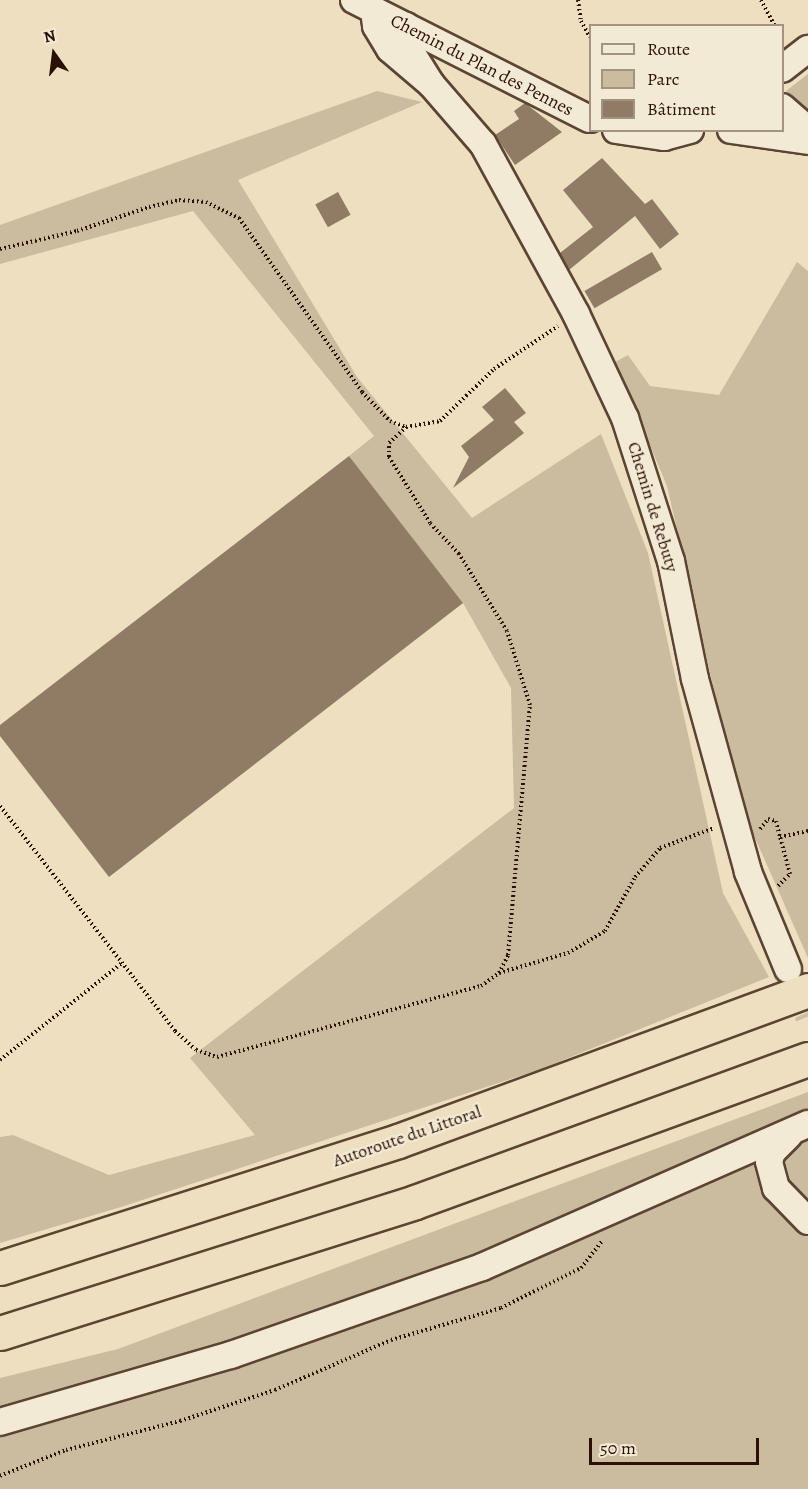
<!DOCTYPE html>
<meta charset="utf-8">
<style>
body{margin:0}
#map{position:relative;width:808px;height:1489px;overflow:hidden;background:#eddfbf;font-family:Alegreya,serif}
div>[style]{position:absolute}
.green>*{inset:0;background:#ccbc9f}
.building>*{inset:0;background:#907c65;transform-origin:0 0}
.minor-tunnel>*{height:26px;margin-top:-13px;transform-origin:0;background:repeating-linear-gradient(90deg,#d0c0a3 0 26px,transparent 0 39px)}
.path>*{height:4px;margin-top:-2px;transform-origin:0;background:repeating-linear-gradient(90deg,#2b1104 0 1.5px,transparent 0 4.5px)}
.roads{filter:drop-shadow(2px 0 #5c4433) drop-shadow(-2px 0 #5c4433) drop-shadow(0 2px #5c4433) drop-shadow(0 -2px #5c4433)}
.minor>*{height:26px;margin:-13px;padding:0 13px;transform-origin:13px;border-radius:13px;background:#f3ead5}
.highway>*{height:33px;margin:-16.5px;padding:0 16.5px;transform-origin:16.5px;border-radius:16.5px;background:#eddfbf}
span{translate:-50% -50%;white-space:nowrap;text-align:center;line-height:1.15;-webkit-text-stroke:4.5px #f3ead5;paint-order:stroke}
.street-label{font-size:18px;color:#2b1104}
.legend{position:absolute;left:589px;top:24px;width:195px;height:108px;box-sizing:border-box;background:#f3ead5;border:2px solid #a39381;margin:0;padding:8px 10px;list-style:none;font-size:18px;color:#2b1104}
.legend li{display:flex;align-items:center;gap:12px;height:30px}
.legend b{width:30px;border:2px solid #a39381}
.north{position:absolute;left:24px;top:24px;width:60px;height:60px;-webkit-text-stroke:4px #f3ead5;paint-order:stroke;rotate:346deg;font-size:16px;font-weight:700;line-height:24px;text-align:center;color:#2b1104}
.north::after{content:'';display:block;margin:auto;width:21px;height:27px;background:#2b1104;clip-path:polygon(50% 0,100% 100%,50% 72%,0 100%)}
.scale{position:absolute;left:589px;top:1438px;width:170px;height:27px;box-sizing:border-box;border:3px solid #2b1104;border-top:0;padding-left:8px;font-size:18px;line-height:21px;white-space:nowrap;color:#2b1104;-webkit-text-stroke:4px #f3ead5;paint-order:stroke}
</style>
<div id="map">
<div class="green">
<i style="clip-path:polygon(808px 74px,808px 112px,786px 91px)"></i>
<i style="clip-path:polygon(377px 91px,422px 102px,238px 180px,357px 377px,472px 518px,601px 434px,648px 553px,723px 893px,769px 977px,541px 1069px,121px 1207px,0 1243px,0 1137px,13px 1135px,109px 1175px,255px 1135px,190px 1058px,514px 808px,511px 688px,463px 603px,349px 456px,374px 436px,193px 211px,0 264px,0 225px)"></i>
<i style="clip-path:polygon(797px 262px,808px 271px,808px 958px,740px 804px,667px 486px,615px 362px,628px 355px,650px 386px,719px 395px)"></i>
<i style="clip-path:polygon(808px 1092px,808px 1489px,0 1489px,0 1378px,118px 1349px)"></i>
</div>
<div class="building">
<i style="clip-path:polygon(525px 103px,562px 132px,515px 165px,495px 135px,519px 119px,514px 111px)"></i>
<i style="clip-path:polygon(602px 158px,645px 204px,652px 199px,679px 234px,660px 249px,635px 216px,569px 270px,560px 253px,593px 227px,563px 190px)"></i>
<i style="left:338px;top:192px;width:26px;height:26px;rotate:61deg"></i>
<i style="left:652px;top:252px;width:20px;height:78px;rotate:60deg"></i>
<i style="clip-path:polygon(505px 388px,526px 413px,514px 422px,524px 433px,453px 488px,469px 457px,461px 446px,494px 420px,482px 407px)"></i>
<i style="clip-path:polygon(349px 456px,463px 603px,109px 877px,0 736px,0 725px)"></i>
</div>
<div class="minor-tunnel">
<i style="left:791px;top:977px;width:43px;rotate:66.4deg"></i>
</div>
<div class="path">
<i style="left:578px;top:0;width:21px;rotate:82deg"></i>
<i style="left:581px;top:21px;width:18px;rotate:61deg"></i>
<i style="left:761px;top:0;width:30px;rotate:62deg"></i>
<i style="left:0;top:249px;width:79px;rotate:-13.2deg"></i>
<i style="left:77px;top:231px;width:76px;rotate:-18.4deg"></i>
<i style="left:149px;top:207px;width:31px;rotate:-13deg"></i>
<i style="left:179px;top:200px;width:27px;rotate:4deg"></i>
<i style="left:206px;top:202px;width:37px;rotate:26deg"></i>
<i style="left:239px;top:218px;width:213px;rotate:54.7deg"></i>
<i style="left:362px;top:392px;width:40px;rotate:46deg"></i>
<i style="left:390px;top:421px;width:17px;rotate:21deg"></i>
<i style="left:406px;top:427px;width:35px;rotate:-10deg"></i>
<i style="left:440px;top:421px;width:75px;rotate:-43.9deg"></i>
<i style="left:494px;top:369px;width:77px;rotate:-33.9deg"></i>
<i style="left:0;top:806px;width:285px;rotate:52.1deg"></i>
<i style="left:175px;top:1031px;width:28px;rotate:42deg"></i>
<i style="left:196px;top:1050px;width:22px;rotate:18deg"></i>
<i style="left:217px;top:1057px;width:273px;rotate:-15.1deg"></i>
<i style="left:481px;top:986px;width:22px;rotate:-36deg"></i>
<i style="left:499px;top:973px;width:20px;rotate:-63deg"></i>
<i style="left:508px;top:955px;width:251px;rotate:-85deg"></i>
<i style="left:530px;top:705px;width:77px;rotate:-107.3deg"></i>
<i style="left:507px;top:631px;width:91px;rotate:-121.9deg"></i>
<i style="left:459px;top:554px;width:42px;rotate:-133.1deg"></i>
<i style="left:430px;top:523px;width:78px;rotate:-121.8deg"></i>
<i style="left:389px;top:457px;width:14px;rotate:-90deg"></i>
<i style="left:389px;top:443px;width:23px;rotate:-43deg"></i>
<i style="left:760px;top:829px;width:13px;rotate:-51deg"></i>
<i style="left:768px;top:819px;width:8px;rotate:14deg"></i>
<i style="left:776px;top:821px;width:16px;rotate:76deg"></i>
<i style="left:778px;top:886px;width:17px;rotate:-45deg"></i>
<i style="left:790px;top:874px;width:38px;rotate:-105deg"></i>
<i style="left:780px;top:837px;width:29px;rotate:-12deg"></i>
<i style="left:499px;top:973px;width:72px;rotate:-16.2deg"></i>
<i style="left:568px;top:953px;width:43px;rotate:-30.7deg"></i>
<i style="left:605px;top:931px;width:62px;rotate:-60.9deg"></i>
<i style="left:635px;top:877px;width:38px;rotate:-49deg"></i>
<i style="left:660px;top:848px;width:58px;rotate:-20.3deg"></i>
<i style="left:0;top:1060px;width:156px;rotate:-38.5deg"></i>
<i style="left:0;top:1476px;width:71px;rotate:-21.5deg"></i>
<i style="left:66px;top:1450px;width:118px;rotate:-14.3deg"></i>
<i style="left:180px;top:1421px;width:100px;rotate:-18.1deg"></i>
<i style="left:275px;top:1390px;width:126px;rotate:-23.3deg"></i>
<i style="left:391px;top:1340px;width:115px;rotate:-16.2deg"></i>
<i style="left:501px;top:1308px;width:89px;rotate:-26.6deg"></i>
<i style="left:581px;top:1268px;width:34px;rotate:-52deg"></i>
</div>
<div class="roads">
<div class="minor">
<i style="left:354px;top:0;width:264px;rotate:26.8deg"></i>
<i style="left:374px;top:11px;width:15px;rotate:82deg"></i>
<i style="left:376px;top:26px;width:27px;rotate:59deg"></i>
<i style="left:390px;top:49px;width:54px;rotate:40.5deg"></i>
<i style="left:431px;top:84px;width:36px;rotate:-122deg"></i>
<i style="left:412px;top:53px;width:28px;rotate:-103deg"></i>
<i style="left:782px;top:69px;width:33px;rotate:-38deg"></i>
<i style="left:431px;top:84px;width:79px;rotate:49.1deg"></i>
<i style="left:483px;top:144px;width:194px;rotate:61.3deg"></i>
<i style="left:576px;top:314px;width:115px;rotate:64.8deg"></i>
<i style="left:625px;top:418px;width:150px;rotate:72.2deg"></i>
<i style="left:671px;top:561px;width:120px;rotate:78.5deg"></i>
<i style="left:695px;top:679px;width:200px;rotate:74.6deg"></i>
<i style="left:748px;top:872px;width:105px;rotate:67.6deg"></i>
<i style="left:782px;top:107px;width:35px;rotate:41deg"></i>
<i style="left:616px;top:130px;width:49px;rotate:8.3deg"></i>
<i style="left:664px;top:137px;width:27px;rotate:-15deg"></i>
<i style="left:731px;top:130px;width:78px;rotate:8.1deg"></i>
<i style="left:789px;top:1135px;width:24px;rotate:135deg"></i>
<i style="left:772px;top:1152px;width:10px;rotate:107deg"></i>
<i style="left:769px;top:1162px;width:27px;rotate:75deg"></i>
<i style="left:776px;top:1188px;width:46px;rotate:45.9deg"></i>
<i style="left:0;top:1422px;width:241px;rotate:-16.2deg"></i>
<i style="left:231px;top:1355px;width:266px;rotate:-19.3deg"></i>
<i style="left:482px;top:1267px;width:356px;rotate:-23.7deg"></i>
</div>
<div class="highway">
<i style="left:0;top:1268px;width:418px;rotate:-17.7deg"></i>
<i style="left:398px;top:1141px;width:437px;rotate:-20.2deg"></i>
<i style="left:0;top:1333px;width:435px;rotate:-17.5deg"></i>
<i style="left:415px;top:1202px;width:418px;rotate:-20deg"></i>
</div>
</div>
<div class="street-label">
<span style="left:482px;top:65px;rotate:27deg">Chemin du Plan des Pennes</span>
<span style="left:653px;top:507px;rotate:73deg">Chemin de Rebuty</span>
<span style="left:407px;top:1136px;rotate:-19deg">Autoroute du Littoral</span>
</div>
<ul class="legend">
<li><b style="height:8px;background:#f3ead5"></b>Route</li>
<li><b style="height:16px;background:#ccbc9f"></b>Parc</li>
<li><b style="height:16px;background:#907c65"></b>Bâtiment</li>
</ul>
<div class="north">N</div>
<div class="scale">50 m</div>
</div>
